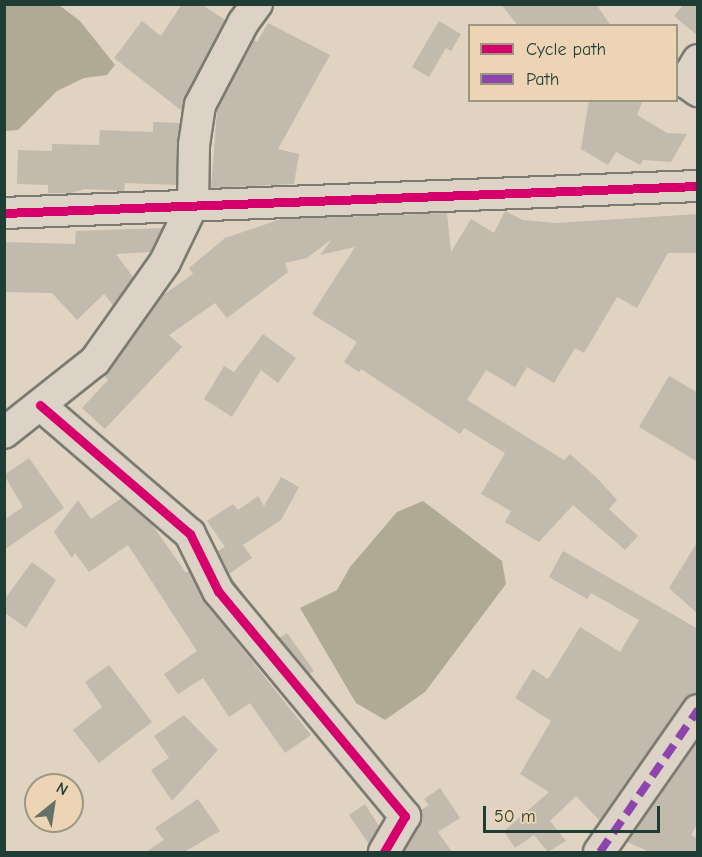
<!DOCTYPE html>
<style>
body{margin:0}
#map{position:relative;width:702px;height:857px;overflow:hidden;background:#e0d3c2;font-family:"Comic Neue",sans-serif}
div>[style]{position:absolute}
.water>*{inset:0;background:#b0aa95}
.building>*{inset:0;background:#c2baad}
.roads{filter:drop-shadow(2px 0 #7b7b72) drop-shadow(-2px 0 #7b7b72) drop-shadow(0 2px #7b7b72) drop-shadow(0 -2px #7b7b72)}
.minor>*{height:30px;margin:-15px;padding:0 15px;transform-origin:15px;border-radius:15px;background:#dcd2c6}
.quiet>*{height:8px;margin-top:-4px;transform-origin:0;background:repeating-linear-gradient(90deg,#8e44ad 0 15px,transparent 0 23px)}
.cycleway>*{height:9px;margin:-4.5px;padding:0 4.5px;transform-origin:4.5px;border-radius:4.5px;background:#d6006c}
span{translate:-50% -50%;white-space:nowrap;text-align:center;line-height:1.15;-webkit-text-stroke:6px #edd4b5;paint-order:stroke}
.frame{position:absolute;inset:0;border:6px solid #1f3d34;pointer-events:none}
.legend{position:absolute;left:468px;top:24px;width:210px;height:78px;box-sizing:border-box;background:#edd4b5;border:2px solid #9b9881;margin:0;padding:8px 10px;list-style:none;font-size:18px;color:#1f3d34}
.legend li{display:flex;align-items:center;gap:12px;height:30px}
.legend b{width:30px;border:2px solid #9b9881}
.north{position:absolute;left:24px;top:773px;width:60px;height:60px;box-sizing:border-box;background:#edd4b5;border:2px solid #9b9881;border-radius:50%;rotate:30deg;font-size:16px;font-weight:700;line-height:24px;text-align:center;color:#1f3d34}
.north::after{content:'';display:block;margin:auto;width:21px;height:27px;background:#637266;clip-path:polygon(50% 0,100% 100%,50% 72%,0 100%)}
.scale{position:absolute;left:483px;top:806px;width:177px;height:27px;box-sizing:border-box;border:3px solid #1f3d34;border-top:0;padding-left:8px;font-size:18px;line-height:21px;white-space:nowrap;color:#1f3d34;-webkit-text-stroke:4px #edd4b5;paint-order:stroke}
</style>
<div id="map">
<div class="water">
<i style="clip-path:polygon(4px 5px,59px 5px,80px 21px,115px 65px,107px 75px,84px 78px,57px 91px,18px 130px,5px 131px)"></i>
<i style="clip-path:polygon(423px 501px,502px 561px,506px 584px,425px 692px,385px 720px,356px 703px,300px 608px,337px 590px,350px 567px,397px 512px)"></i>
</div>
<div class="building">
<i style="clip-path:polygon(182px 4px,201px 4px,225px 20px,185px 97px,182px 111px,114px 58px,142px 21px,161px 36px)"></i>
<i style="clip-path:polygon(501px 4px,596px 4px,611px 26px,518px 26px)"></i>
<i style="clip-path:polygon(684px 4px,698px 4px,698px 36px,674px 16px)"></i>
<i style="clip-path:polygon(439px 21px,461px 34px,451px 51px,446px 48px,429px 77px,412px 67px)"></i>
<i style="clip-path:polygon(268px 23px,330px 55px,278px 149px,299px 154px,294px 184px,211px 188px,217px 110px,254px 40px,257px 42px)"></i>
<i style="clip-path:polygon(589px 100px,643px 100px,637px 115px,667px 133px,687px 134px,671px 162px,643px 160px,640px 165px,616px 152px,608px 165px,581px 149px)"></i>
<i style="clip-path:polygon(153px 122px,180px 123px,176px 185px,125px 183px,124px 191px,85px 189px,71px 193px,48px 193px,48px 185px,17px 184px,18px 150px,52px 151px,52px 144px,99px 145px,100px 130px,153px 132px)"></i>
<i style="clip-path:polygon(505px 211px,523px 220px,556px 223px,698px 214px,698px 253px,668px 253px,637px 308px,617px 297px,584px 353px,575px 348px,554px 383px,527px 367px,515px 387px,486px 370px,467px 400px,564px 460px,570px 454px,597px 478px,617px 500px,609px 509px,638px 536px,625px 550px,573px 505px,539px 542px,505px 522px,511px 511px,481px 494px,505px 453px,464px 428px,460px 434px,361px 369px,359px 372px,344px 362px,357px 342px,312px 314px,355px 247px,320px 255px,332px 239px,307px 258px,285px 263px,288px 272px,227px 318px,215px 303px,169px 335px,182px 347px,105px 429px,82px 408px,108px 380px,104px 376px,163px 295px,193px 274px,189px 268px,225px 238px,281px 219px,447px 213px,451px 252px,471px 219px,494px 233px)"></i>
<i style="clip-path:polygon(162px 228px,151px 252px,116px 254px,133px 277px,113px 305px,104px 294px,77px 320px,52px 293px,4px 292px,4px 242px,75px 244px,76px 231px)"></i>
<i style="clip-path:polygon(263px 334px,296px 358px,278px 383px,261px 370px,232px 417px,204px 399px,224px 366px,234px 372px)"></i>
<i style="clip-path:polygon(669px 376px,698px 393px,698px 462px,639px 427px)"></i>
<i style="clip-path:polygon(29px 458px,64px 508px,4px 550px,4px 520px,23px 507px,4px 475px)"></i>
<i style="clip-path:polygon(281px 477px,299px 487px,281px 520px,243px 545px,252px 558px,229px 574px,245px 596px,233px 582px,218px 551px,225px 547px,207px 521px,233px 504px,238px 510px,258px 496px,264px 506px)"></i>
<i style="clip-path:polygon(122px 498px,151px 523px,186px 573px,189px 571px,205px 602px,311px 735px,285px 753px,250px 703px,229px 717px,203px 678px,178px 694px,164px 674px,197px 651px,128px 545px,89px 572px,75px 553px,72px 558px,54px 532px,78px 500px,91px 519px)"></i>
<i style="clip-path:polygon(698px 541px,698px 614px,669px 588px)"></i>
<i style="clip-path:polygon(563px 551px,698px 629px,698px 693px,684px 700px,600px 821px,576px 796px,550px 821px,566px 841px,548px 852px,534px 835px,515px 848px,504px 831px,549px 792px,520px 774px,551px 721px,515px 698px,533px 669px,548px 679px,580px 627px,620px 652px,639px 620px,591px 593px,587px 599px,549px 577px)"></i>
<i style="clip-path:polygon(32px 562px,56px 580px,26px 628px,4px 612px,4px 600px)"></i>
<i style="clip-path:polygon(287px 633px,314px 671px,309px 674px,279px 638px)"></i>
<i style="clip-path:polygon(109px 665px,152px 722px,99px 763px,73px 730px,102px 707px,85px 682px)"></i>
<i style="clip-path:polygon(184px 715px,218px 750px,172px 801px,151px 770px,169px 758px,154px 736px)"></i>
<i style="clip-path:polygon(698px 741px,698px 823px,691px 835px,698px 839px,698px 852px,650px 852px,627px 842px)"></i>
<i style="clip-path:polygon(440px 788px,460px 818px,438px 832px,452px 852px,404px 852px,420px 824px,421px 810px,429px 805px,424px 799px)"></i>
<i style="clip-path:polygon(198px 799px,220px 831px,184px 852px,146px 852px,164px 840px,155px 828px)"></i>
<i style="clip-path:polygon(365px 804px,379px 826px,369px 844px,349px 815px)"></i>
</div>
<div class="roads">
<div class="minor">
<i style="left:698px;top:60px;width:26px;rotate:121deg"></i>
<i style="left:685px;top:82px;width:16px;rotate:35deg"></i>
<i style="left:4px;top:213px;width:695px;rotate:-2.23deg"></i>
<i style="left:40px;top:405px;width:198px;rotate:40.7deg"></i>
<i style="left:190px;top:534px;width:64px;rotate:63.8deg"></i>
<i style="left:218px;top:591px;width:293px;rotate:50.3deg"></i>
<i style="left:405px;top:816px;width:42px;rotate:120.3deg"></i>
<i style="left:4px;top:433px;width:116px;rotate:-38.4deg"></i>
<i style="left:95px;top:361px;width:121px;rotate:-54.7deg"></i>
<i style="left:165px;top:262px;width:64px;rotate:-64.2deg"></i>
<i style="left:193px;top:204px;width:59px;rotate:-89deg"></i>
<i style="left:194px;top:145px;width:40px;rotate:-81.5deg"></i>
<i style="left:200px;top:105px;width:93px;rotate:-62.3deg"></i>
<i style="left:243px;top:23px;width:24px;rotate:-54deg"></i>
<i style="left:599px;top:852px;width:173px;rotate:-55.1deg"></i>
</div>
</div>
<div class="quiet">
<i style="left:600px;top:852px;width:173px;rotate:-55.4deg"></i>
</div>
<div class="cycleway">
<i style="left:4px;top:213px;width:695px;rotate:-2.23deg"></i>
<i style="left:40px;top:405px;width:198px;rotate:40.7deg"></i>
<i style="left:190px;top:534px;width:64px;rotate:63.8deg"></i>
<i style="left:218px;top:591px;width:293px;rotate:50.3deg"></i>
<i style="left:405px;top:816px;width:42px;rotate:120.3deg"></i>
</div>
<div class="frame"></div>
<ul class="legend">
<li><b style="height:8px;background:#d6006c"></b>Cycle path</li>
<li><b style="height:8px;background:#8e44ad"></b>Path</li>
</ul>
<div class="north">N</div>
<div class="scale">50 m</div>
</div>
